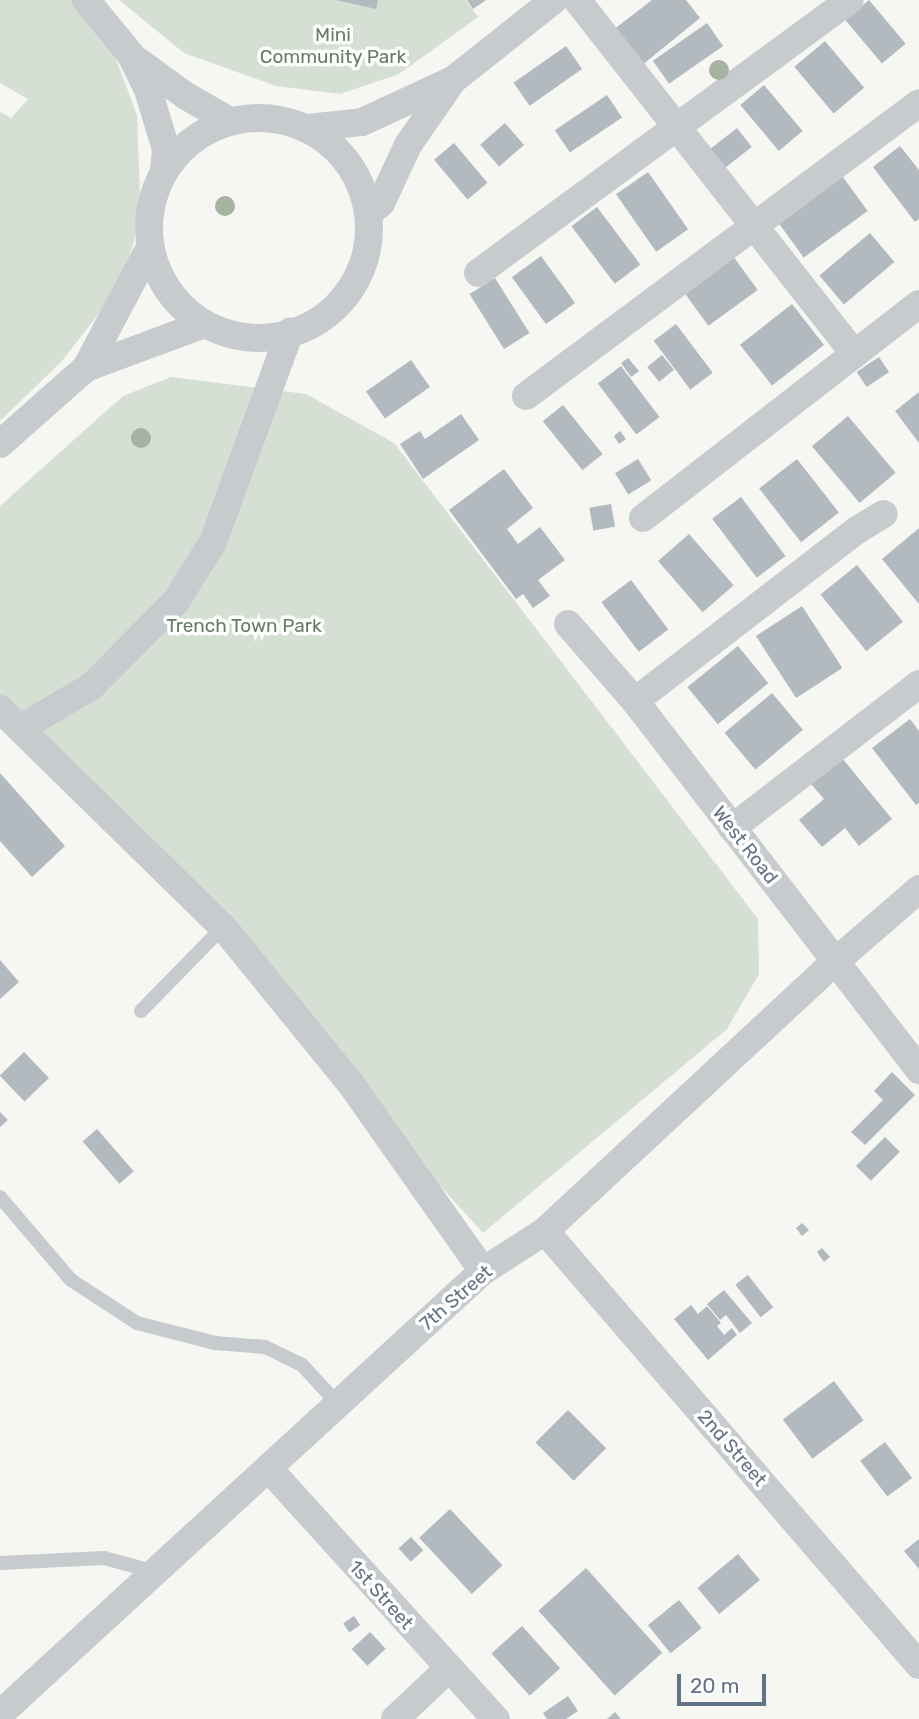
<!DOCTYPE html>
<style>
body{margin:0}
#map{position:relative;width:919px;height:1719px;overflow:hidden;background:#f6f6f2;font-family:Rubik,sans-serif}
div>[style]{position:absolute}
.green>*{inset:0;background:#d6dfd3}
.building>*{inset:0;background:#b2b9bf;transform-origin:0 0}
.lane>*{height:14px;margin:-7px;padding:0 7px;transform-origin:7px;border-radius:7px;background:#c8cbce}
.street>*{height:28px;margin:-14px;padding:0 14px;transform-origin:14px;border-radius:14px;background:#c8cbce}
.street>.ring{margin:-14px;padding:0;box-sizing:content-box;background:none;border:28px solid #c8cbce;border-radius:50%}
.trees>*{width:20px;height:20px;margin:-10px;border-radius:50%;background:#a6b3a3}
span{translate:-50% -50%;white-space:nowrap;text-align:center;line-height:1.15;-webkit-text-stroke:7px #fff;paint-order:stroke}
.park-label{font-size:19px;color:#657d62}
.street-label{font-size:19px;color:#627387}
.scale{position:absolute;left:677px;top:1674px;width:89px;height:32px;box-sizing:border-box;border:4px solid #627387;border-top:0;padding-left:9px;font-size:21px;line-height:24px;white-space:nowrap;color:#627387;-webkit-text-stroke:5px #fff;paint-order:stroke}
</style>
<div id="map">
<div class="green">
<i style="clip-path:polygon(0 0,77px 0,110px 43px,137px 115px,140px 196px,134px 242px,118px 289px,62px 361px,0 421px,0 112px,11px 118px,28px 99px,0 83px)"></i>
<i style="clip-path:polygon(119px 0,466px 0,478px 17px,399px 74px,340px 94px,276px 86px,184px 53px)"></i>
<i style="clip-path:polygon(171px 377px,306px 394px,394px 443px,758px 919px,759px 974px,727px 1029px,483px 1233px,0 699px,0 506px,123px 396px)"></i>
</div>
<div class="building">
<i style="clip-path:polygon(336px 0,378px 0,376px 9px)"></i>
<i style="clip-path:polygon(467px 0,486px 0,473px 9px)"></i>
<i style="clip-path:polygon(652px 0,686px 0,700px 18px,641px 66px,613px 30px)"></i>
<i style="left:869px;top:0;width:57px;height:31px;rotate:50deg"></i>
<i style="left:707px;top:23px;width:28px;height:66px;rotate:55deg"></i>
<i style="left:825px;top:41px;width:61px;height:40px;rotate:50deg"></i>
<i style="left:566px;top:46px;width:28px;height:64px;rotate:55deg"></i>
<i style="left:764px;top:85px;width:60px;height:31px;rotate:50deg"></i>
<i style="left:607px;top:95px;width:27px;height:63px;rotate:56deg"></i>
<i style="left:505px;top:123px;width:29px;height:33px;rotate:49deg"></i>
<i style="left:737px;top:128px;width:24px;height:36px;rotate:52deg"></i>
<i style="left:454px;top:143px;width:52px;height:26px;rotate:50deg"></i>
<i style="clip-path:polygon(900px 146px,919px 170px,919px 219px,915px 222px,873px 167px)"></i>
<i style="left:648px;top:172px;width:70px;height:39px;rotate:55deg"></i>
<i style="left:840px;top:173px;width:47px;height:79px;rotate:54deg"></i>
<i style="left:597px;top:207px;width:72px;height:32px;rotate:53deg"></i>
<i style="left:870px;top:233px;width:38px;height:66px;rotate:50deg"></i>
<i style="left:541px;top:256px;width:58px;height:36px;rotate:54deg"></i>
<i style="left:733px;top:256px;width:42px;height:61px;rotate:54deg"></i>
<i style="left:495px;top:278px;width:65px;height:30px;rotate:58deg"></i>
<i style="left:792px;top:304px;width:52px;height:66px;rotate:52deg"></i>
<i style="left:676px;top:324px;width:61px;height:28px;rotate:53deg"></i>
<i style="left:662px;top:355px;width:19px;height:19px;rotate:51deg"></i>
<i style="left:879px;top:357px;width:18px;height:27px;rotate:56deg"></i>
<i style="clip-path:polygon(628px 358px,639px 371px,631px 377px,621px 363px)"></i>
<i style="left:411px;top:360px;width:33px;height:55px;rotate:55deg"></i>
<i style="left:621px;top:366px;width:64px;height:29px;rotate:53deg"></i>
<i style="clip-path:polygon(919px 392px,919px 443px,895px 411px)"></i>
<i style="left:563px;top:405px;width:63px;height:26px;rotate:51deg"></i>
<i style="clip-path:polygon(461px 414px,479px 440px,423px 479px,400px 444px,420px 431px,425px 439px)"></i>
<i style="left:848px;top:416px;width:74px;height:47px;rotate:50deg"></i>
<i style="clip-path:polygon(620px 431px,626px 439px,619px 444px,614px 436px)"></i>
<i style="left:638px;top:459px;width:25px;height:27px;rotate:58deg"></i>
<i style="left:797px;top:459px;width:68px;height:48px;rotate:52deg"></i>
<i style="clip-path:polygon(504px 469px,533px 508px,507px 529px,518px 544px,540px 527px,565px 560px,538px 580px,550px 596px,533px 608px,523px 594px,516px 599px,449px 510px)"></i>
<i style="left:741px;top:497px;width:74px;height:36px;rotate:53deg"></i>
<i style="left:611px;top:504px;width:23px;height:22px;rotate:80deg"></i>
<i style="clip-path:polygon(919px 528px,919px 604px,882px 559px)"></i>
<i style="left:689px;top:534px;width:68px;height:41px;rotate:49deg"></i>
<i style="left:857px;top:565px;width:73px;height:47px;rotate:51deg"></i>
<i style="left:631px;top:580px;width:62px;height:37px;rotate:53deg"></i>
<i style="left:802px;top:606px;width:74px;height:55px;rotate:57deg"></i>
<i style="left:738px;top:646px;width:48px;height:65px;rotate:51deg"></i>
<i style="left:772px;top:693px;width:48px;height:62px;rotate:50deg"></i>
<i style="clip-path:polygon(910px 719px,919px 731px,919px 803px,916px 805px,872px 748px)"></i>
<i style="clip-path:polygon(842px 758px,892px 819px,859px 846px,845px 828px,822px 847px,799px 820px,824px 799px,811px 784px)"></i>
<i style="clip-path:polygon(0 773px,65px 846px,32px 877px,0 841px)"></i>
<i style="clip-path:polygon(0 960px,19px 982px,0 999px)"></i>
<i style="left:24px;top:1052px;width:36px;height:34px;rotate:46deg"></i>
<i style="clip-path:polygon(892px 1072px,915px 1095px,865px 1145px,851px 1132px,883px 1100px,874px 1091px)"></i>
<i style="clip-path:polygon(0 1112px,8px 1120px,0 1127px)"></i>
<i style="left:97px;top:1129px;width:56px;height:19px;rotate:49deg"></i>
<i style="left:885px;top:1137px;width:21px;height:41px;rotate:45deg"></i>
<i style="clip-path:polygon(802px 1223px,809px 1230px,802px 1236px,796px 1228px)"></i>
<i style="clip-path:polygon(822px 1248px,830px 1257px,824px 1262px,817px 1252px)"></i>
<i style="left:748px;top:1275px;width:41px;height:16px;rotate:52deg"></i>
<i style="clip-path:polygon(724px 1290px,752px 1323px,740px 1333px,726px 1315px,720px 1320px,707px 1304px)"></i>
<i style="clip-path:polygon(691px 1305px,698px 1314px,707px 1306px,721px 1323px,717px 1326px,724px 1335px,732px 1328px,737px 1335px,708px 1360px,674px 1319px)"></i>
<i style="left:834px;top:1381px;width:49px;height:64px;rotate:53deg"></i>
<i style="left:568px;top:1410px;width:54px;height:46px;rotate:45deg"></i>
<i style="left:885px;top:1442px;width:45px;height:31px;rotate:53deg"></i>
<i style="left:450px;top:1509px;width:77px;height:42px;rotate:47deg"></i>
<i style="left:411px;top:1537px;width:18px;height:17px;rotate:47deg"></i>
<i style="clip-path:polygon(919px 1539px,919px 1569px,904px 1551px)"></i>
<i style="left:738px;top:1554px;width:34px;height:53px;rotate:50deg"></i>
<i style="left:586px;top:1568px;width:114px;height:64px;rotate:48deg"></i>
<i style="left:679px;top:1600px;width:36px;height:40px;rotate:51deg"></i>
<i style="left:354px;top:1616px;width:11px;height:13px;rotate:56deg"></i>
<i style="left:522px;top:1626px;width:57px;height:41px;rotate:48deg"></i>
<i style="left:370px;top:1632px;width:23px;height:25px;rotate:47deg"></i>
<i style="clip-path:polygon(568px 1696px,578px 1711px,566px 1719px,547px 1719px,543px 1713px)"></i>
<i style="clip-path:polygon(615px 1712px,621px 1719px,607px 1719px)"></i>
</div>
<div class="lane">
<i style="left:141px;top:1011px;width:117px;rotate:-45.7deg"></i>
<i style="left:0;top:1197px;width:109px;rotate:49.5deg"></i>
<i style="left:71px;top:1280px;width:79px;rotate:33.1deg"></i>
<i style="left:137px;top:1323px;width:81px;rotate:14.4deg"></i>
<i style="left:215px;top:1343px;width:50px;rotate:4.6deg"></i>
<i style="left:265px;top:1347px;width:41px;rotate:25.9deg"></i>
<i style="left:302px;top:1365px;width:54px;rotate:47.2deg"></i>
<i style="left:0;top:1563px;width:104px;rotate:-2.8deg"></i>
<i style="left:104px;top:1558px;width:54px;rotate:15.1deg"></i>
</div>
<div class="street">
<i style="left:86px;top:0;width:71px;rotate:50.7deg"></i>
<i style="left:131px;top:55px;width:39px;rotate:64deg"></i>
<i style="left:148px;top:90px;width:62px;rotate:73deg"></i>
<i style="left:166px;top:149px;width:23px;rotate:95deg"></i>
<i style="left:577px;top:0;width:450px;rotate:51.9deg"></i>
<i style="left:138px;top:61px;width:59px;rotate:36.1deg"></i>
<i style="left:186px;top:96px;width:51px;rotate:29.6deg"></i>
<i class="ring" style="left:149px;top:118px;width:192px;height:192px"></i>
<i style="left:307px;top:128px;width:55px;rotate:-6.2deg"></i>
<i style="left:362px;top:122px;width:100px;rotate:-24.8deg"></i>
<i style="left:453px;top:80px;width:129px;rotate:-38.4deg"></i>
<i style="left:370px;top:212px;width:14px;rotate:-39deg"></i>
<i style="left:381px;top:203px;width:64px;rotate:-65deg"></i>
<i style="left:408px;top:145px;width:75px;rotate:-55.3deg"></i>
<i style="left:478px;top:273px;width:461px;rotate:-36.3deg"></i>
<i style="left:86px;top:368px;width:132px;rotate:-62.1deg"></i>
<i style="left:526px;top:396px;width:490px;rotate:-36.7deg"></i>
<i style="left:0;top:444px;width:115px;rotate:-41.5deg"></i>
<i style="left:86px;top:368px;width:126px;rotate:-20.4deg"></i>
<i style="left:643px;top:518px;width:349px;rotate:-37.8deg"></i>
<i style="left:568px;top:624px;width:102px;rotate:49deg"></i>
<i style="left:635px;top:701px;width:466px;rotate:52.4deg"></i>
<i style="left:635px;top:701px;width:280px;rotate:-37.6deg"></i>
<i style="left:857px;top:530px;width:31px;rotate:-31deg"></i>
<i style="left:0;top:709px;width:312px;rotate:44.4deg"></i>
<i style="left:223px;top:927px;width:203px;rotate:50.8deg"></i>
<i style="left:351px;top:1084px;width:229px;rotate:54.8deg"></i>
<i style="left:21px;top:728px;width:82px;rotate:-30.6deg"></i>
<i style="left:92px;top:686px;width:120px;rotate:-45.3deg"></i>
<i style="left:176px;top:601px;width:70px;rotate:-57.9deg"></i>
<i style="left:213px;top:542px;width:224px;rotate:-69.9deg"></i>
<i style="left:732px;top:828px;width:236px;rotate:-37.6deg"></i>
<i style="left:545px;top:1231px;width:573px;rotate:49.25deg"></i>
<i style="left:269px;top:1469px;width:338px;rotate:47.8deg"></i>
<i style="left:0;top:1714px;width:655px;rotate:-42.53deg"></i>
<i style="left:483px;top:1271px;width:74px;rotate:-32.8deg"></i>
<i style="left:545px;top:1231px;width:397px;rotate:-42.9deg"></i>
<i style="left:836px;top:961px;width:110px;rotate:-40.9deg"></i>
<i style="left:395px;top:1719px;width:73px;rotate:-43.3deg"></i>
</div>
<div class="trees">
<i style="left:719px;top:70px"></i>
<i style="left:225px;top:206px"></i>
<i style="left:141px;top:438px"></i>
</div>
<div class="park-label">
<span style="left:333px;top:46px">Mini<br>Community Park</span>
<span style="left:244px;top:626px">Trench Town Park</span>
</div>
<div class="street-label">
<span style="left:745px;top:845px;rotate:52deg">West Road</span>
<span style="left:456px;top:1298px;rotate:-41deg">7th Street</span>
<span style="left:732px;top:1448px;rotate:49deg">2nd Street</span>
<span style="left:381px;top:1595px;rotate:48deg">1st Street</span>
</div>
<div class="scale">20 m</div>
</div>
